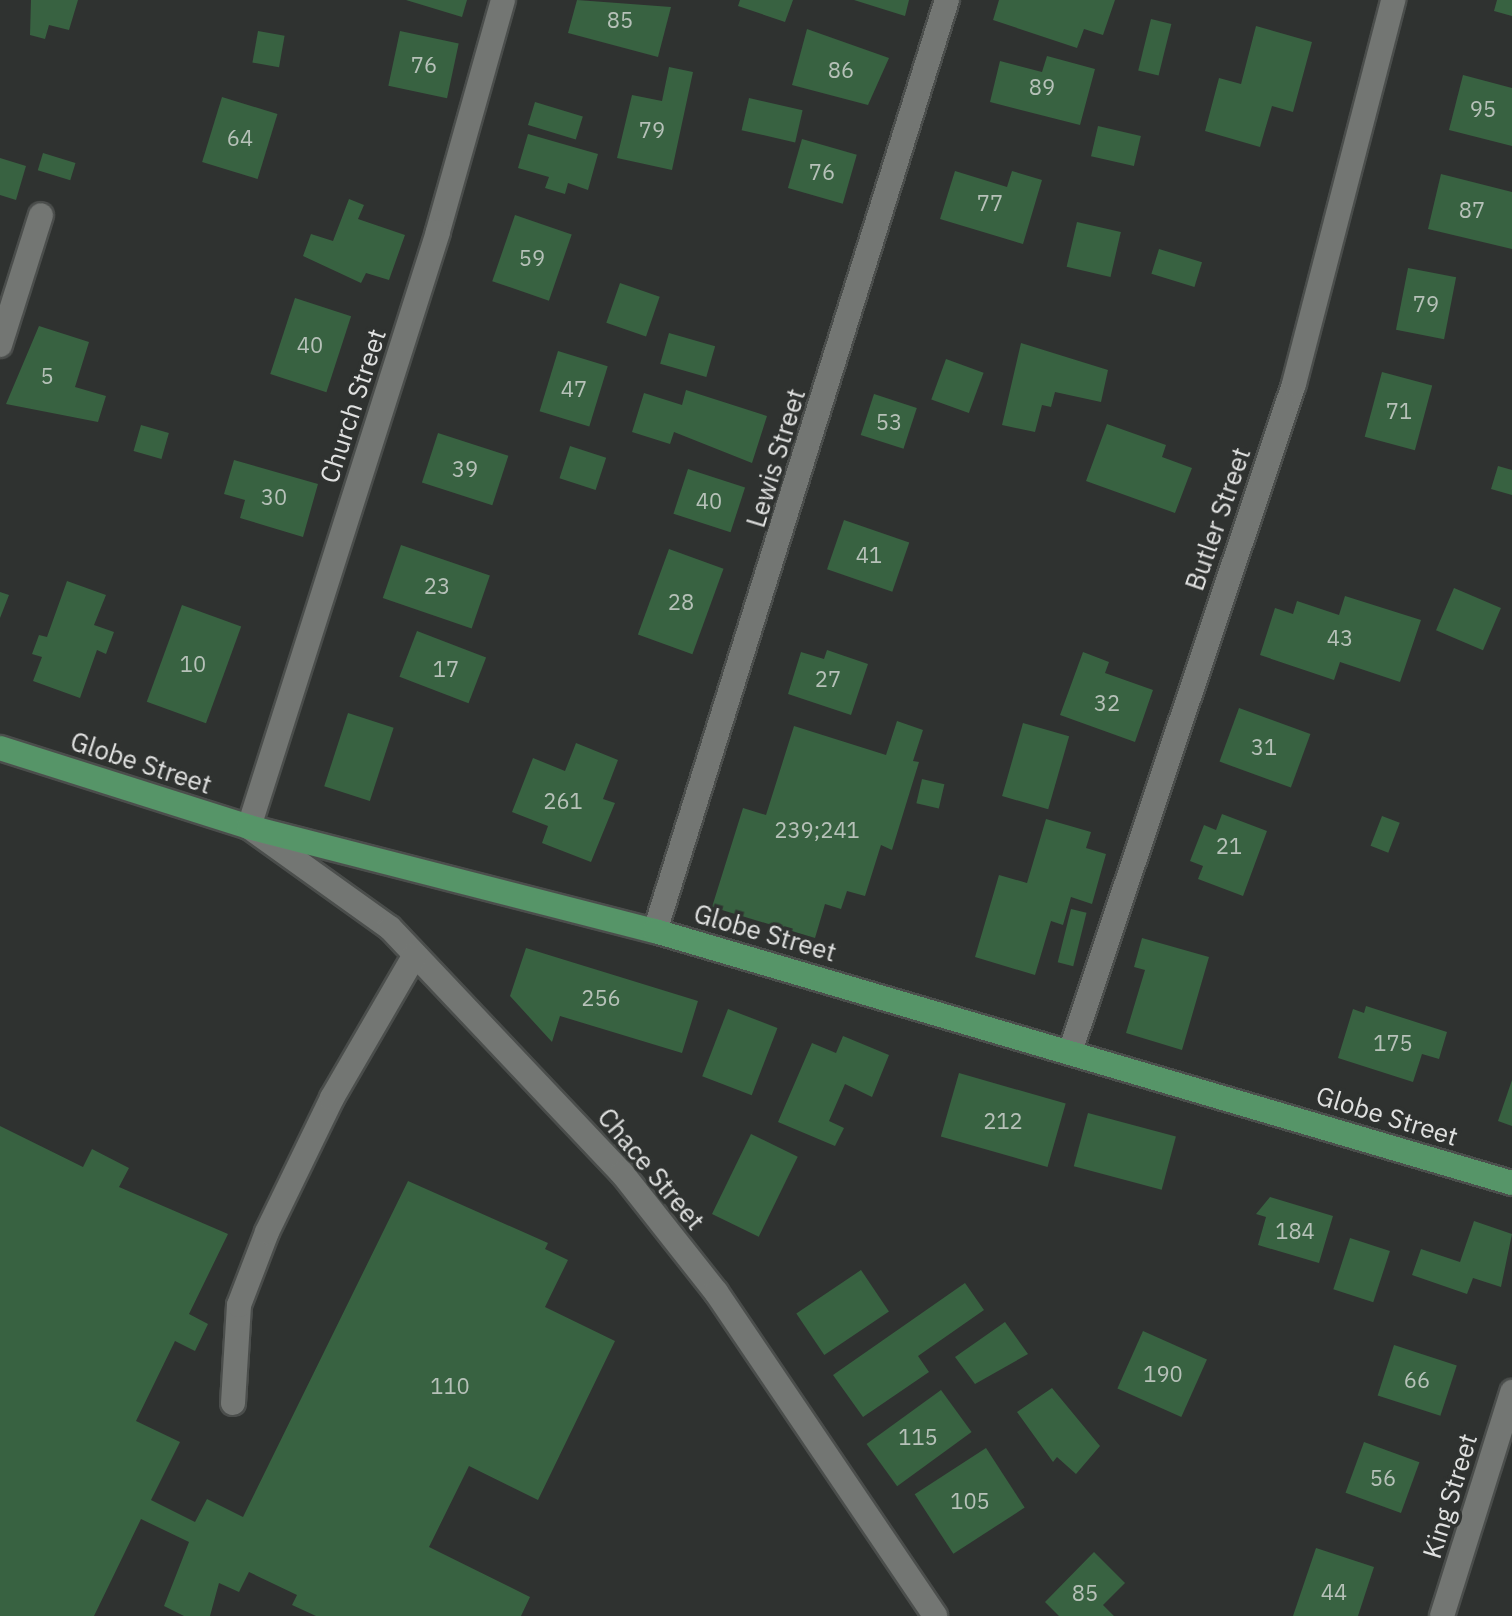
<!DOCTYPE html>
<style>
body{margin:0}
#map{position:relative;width:1512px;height:1616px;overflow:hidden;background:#2f3230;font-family:"IBM Plex Sans",sans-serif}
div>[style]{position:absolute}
.building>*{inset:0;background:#386241;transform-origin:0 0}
.roads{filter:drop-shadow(2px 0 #4b4e4c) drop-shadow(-2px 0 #4b4e4c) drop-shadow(0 2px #4b4e4c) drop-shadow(0 -2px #4b4e4c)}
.minor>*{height:24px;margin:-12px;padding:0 12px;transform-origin:12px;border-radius:12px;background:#737673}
.major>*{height:24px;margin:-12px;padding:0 12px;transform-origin:12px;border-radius:12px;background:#569568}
span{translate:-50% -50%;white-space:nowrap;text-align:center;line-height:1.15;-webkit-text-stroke:7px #2f3230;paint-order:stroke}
.number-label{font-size:22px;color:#b6c1b8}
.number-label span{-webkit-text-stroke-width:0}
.street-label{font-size:26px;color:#e0e1e0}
</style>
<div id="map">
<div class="building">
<i style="clip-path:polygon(31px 0,78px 0,69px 30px,49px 25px,45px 39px,30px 35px)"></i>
<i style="clip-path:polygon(406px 0,467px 0,462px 17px)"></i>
<i style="clip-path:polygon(577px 0,671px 7px,658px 57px,568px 33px)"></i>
<i style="clip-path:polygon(740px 0,793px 0,785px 22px,738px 6px)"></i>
<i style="clip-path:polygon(854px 0,909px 0,905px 16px)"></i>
<i style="clip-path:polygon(999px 0,1115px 0,1103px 35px,1084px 29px,1077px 48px,993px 20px)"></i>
<i style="clip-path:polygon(1497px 0,1512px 0,1512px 16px,1494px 11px)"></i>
<i style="left:1151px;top:19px;width:21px;height:53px;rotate:14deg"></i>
<i style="clip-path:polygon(1256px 26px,1312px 42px,1293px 112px,1272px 106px,1260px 147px,1205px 131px,1219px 78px,1241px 84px)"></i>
<i style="clip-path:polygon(807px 29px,889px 58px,868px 105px,792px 85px)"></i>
<i style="left:258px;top:31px;width:27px;height:32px;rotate:10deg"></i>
<i style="left:400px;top:31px;width:60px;height:56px;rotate:12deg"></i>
<i style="clip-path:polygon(1047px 56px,1095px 69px,1080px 125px,990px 102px,1000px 61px,1042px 72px)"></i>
<i style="clip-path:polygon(669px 67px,693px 72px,672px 170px,617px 158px,632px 95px,662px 101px)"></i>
<i style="clip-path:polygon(1463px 75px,1512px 88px,1512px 146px,1449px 130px)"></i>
<i style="left:222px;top:97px;width:58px;height:68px;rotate:17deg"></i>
<i style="left:749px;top:98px;width:55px;height:33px;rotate:13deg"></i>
<i style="left:535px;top:102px;width:50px;height:24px;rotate:17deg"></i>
<i style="left:1098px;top:126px;width:44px;height:31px;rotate:13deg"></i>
<i style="clip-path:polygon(528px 134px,598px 154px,588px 190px,568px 183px,565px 194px,545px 188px,549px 177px,518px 168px)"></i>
<i style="left:802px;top:139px;width:57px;height:51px;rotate:16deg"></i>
<i style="left:43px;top:153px;width:34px;height:18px;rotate:17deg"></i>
<i style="clip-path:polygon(0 158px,26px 166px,16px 200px,0 195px)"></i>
<i style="clip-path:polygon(955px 171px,1007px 187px,1012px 171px,1042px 180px,1023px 244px,940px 219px)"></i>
<i style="clip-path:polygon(1441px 174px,1512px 192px,1512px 249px,1428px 229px)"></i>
<i style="clip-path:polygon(349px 199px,364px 205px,358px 219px,405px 235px,389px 280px,366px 273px,361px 283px,303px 256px,311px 234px,333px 241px)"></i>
<i style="left:515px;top:215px;width:60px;height:70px;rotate:19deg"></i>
<i style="left:1077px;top:222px;width:45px;height:46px;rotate:13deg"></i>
<i style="left:1159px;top:249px;width:45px;height:26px;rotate:17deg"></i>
<i style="left:1408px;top:268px;width:49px;height:63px;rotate:11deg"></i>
<i style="left:620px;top:283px;width:42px;height:42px;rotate:19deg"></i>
<i style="left:295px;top:298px;width:59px;height:80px;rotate:18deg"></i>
<i style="clip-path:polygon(39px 326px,89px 342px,75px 387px,106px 396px,98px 422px,6px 404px)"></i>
<i style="left:669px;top:333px;width:48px;height:32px;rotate:16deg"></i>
<i style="clip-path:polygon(1021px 343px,1108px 370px,1101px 402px,1055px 392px,1051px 407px,1042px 405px,1035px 432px,1002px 425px)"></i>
<i style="left:558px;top:351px;width:52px;height:63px;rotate:17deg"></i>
<i style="left:946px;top:359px;width:40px;height:43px;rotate:20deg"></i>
<i style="left:1382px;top:372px;width:52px;height:67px;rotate:15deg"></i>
<i style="clip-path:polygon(686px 390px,767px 416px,752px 463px,674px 432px,670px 444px,632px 432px,644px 393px,682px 405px)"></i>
<i style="left:874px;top:394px;width:45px;height:43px;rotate:18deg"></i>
<i style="clip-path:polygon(1107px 424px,1166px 445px,1162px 457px,1192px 468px,1175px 513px,1086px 481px)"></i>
<i style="left:141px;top:425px;width:29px;height:27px;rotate:16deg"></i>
<i style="left:438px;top:433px;width:74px;height:52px;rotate:18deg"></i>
<i style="left:570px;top:446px;width:38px;height:34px;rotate:18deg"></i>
<i style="clip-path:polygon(234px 460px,318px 484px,303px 537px,240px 518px,245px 500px,224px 494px)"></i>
<i style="clip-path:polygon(1498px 466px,1512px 470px,1512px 495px,1491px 489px)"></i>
<i style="left:688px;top:469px;width:60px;height:47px;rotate:18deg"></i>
<i style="left:844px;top:520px;width:69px;height:52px;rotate:19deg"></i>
<i style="left:401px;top:545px;width:94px;height:56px;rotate:19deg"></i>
<i style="left:669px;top:549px;width:58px;height:91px;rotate:20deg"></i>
<i style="clip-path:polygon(67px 581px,106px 595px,94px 625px,114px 632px,106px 654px,97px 650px,80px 698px,33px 681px,42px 657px,32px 654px,39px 635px,47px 637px)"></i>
<i style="left:1454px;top:588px;width:51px;height:46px;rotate:23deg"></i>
<i style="clip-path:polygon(0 592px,9px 595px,0 618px)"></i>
<i style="clip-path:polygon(1345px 596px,1421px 620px,1400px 682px,1340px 662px,1334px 680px,1260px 655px,1275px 608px,1293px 614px,1297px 601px,1339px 615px)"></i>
<i style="left:182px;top:605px;width:63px;height:103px;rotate:20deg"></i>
<i style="left:417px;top:631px;width:74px;height:49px;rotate:21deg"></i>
<i style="clip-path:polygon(827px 650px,868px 664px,851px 715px,788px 694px,801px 652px,824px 659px)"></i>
<i style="clip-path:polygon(1083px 652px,1109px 662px,1105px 673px,1153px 690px,1135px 742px,1060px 715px)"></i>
<i style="left:1239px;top:708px;width:76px;height:57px;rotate:20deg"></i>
<i style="left:348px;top:713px;width:48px;height:77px;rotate:18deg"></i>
<i style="clip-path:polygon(897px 721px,923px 730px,913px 761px,919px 762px,892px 850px,881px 845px,865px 896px,847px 891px,841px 909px,825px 904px,815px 938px,712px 907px,743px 808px,766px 815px,794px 726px,886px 755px)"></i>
<i style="left:1023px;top:723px;width:48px;height:76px;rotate:16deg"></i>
<i style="clip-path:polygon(576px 743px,618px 760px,603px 799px,615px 803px,591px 862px,542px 843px,548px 826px,512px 812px,533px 758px,565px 771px)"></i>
<i style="left:922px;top:779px;width:23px;height:25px;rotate:13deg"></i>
<i style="clip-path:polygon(1222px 814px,1267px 831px,1243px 896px,1198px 879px,1203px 866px,1190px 861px,1204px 825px,1216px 830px)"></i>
<i style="left:1382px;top:816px;width:19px;height:32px;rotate:21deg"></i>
<i style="clip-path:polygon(1046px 819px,1091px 832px,1086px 848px,1106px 854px,1092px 904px,1071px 897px,1063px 925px,1051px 921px,1035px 975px,975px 957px,999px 875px,1027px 883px)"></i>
<i style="left:1071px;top:909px;width:16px;height:55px;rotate:14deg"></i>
<i style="clip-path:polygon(1142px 938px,1209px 957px,1182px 1050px,1126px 1033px,1145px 970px,1134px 967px)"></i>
<i style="clip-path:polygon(526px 948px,698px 1001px,682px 1053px,560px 1016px,552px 1042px,510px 996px)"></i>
<i style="clip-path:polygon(1366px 1006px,1447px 1032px,1439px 1059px,1422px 1054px,1413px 1082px,1338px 1058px,1353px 1009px,1364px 1013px)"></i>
<i style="left:728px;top:1009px;width:53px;height:72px;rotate:21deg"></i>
<i style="clip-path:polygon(843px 1036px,889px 1055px,872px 1097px,845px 1084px,829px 1121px,844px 1128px,835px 1146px,778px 1122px,812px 1043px,836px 1053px)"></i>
<i style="left:959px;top:1073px;width:111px;height:66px;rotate:16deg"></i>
<i style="clip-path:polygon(1512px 1080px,1512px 1126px,1498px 1121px)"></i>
<i style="left:1088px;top:1113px;width:91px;height:55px;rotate:15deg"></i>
<i style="clip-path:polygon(0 1126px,83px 1167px,92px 1149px,129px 1168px,119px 1187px,228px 1234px,189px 1314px,208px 1324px,195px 1351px,175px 1341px,136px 1421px,180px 1442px,151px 1500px,195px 1522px,207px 1499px,243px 1517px,408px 1181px,548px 1243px,545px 1249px,568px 1260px,545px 1307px,615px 1341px,538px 1500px,469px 1466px,429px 1547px,530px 1597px,521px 1616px,316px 1616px,292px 1605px,297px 1595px,249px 1572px,239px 1592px,219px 1583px,210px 1616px,184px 1616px,164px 1606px,189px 1542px,141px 1519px,94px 1616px,0 1616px)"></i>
<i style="left:751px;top:1134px;width:52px;height:89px;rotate:26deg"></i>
<i style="clip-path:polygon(1270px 1197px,1333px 1216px,1319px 1263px,1258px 1245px,1266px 1217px,1256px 1214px)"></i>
<i style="clip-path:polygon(1474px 1221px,1512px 1234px,1501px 1287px,1473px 1278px,1467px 1294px,1412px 1275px,1421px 1249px,1460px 1262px)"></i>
<i style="left:1350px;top:1238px;width:42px;height:54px;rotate:18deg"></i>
<i style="left:861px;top:1270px;width:50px;height:78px;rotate:56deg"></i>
<i style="clip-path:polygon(965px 1283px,984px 1310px,918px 1356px,929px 1372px,863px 1417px,833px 1375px)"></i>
<i style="clip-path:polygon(1005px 1322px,1028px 1354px,975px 1384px,955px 1357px)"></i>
<i style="left:1143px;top:1331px;width:70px;height:63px;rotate:24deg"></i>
<i style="left:1394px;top:1345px;width:66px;height:53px;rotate:18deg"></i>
<i style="clip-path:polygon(1052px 1388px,1100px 1446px,1076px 1474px,1057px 1457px,1053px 1462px,1017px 1412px)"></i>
<i style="left:941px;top:1390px;width:52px;height:92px;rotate:54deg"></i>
<i style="left:1364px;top:1442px;width:59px;height:54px;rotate:20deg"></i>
<i style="left:986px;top:1448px;width:71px;height:85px;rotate:57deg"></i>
<i style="clip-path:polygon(1316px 1548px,1374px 1567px,1358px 1616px,1293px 1616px)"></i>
<i style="clip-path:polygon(1094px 1552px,1125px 1583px,1103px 1605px,1114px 1616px,1059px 1616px,1045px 1602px)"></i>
</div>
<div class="roads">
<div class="minor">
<i style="left:503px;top:0;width:241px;rotate:105.7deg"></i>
<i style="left:438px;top:232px;width:624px;rotate:107.62deg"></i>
<i style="left:249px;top:827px;width:173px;rotate:35.6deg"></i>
<i style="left:390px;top:928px;width:337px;rotate:46.6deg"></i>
<i style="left:622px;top:1173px;width:152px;rotate:51.7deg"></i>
<i style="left:716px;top:1292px;width:391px;rotate:55.9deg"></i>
<i style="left:0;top:345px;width:136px;rotate:-72.5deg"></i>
<i style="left:655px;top:931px;width:976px;rotate:-72.59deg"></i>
<i style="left:1071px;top:1049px;width:701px;rotate:-71.46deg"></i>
<i style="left:1294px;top:384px;width:397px;rotate:-75.5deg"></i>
<i style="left:233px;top:1403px;width:98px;rotate:-86.5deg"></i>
<i style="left:239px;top:1305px;width:78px;rotate:-69deg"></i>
<i style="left:267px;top:1232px;width:149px;rotate:-64.1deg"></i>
<i style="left:332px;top:1098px;width:165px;rotate:-59.9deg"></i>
<i style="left:1442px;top:1616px;width:235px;rotate:-72.6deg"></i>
</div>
<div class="major">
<i style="left:0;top:748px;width:261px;rotate:17.6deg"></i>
<i style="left:249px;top:827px;width:419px;rotate:14.4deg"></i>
<i style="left:655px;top:931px;width:893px;rotate:16.39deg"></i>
</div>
</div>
<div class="number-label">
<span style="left:620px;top:20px">85</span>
<span style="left:424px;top:65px">76</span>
<span style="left:841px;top:70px">86</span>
<span style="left:1042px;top:87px">89</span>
<span style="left:1483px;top:109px">95</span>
<span style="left:652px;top:130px">79</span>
<span style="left:240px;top:138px">64</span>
<span style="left:822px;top:172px">76</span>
<span style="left:990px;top:203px">77</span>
<span style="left:1472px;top:210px">87</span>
<span style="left:532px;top:258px">59</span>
<span style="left:1426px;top:304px">79</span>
<span style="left:310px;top:345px">40</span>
<span style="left:47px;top:376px">5</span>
<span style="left:574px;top:389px">47</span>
<span style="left:1399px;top:411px">71</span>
<span style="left:889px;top:422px">53</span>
<span style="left:465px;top:469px">39</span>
<span style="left:274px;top:497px">30</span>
<span style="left:709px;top:501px">40</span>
<span style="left:869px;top:555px">41</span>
<span style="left:437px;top:586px">23</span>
<span style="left:681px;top:602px">28</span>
<span style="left:1340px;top:638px">43</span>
<span style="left:193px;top:664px">10</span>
<span style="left:446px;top:669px">17</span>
<span style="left:828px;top:679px">27</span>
<span style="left:1107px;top:703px">32</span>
<span style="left:1264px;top:747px">31</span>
<span style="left:563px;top:801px">261</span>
<span style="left:817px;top:830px">239;241</span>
<span style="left:1229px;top:846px">21</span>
<span style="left:601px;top:998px">256</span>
<span style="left:1393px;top:1043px">175</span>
<span style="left:1003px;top:1121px">212</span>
<span style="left:1295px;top:1231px">184</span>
<span style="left:1163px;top:1374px">190</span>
<span style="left:1417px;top:1380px">66</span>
<span style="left:450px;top:1386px">110</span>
<span style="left:918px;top:1437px">115</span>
<span style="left:1383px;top:1478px">56</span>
<span style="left:970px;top:1501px">105</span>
<span style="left:1334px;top:1592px">44</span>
<span style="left:1085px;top:1593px">85</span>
</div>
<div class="street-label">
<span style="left:353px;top:406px;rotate:-72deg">Church Street</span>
<span style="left:776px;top:458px;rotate:-73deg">Lewis Street</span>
<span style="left:1218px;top:519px;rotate:-71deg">Butler Street</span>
<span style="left:141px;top:763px;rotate:18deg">Globe Street</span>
<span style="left:765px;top:933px;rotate:16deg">Globe Street</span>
<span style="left:1387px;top:1116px;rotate:17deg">Globe Street</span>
<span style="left:651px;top:1169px;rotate:50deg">Chace Street</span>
<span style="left:1450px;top:1496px;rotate:-73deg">King Street</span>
</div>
</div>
